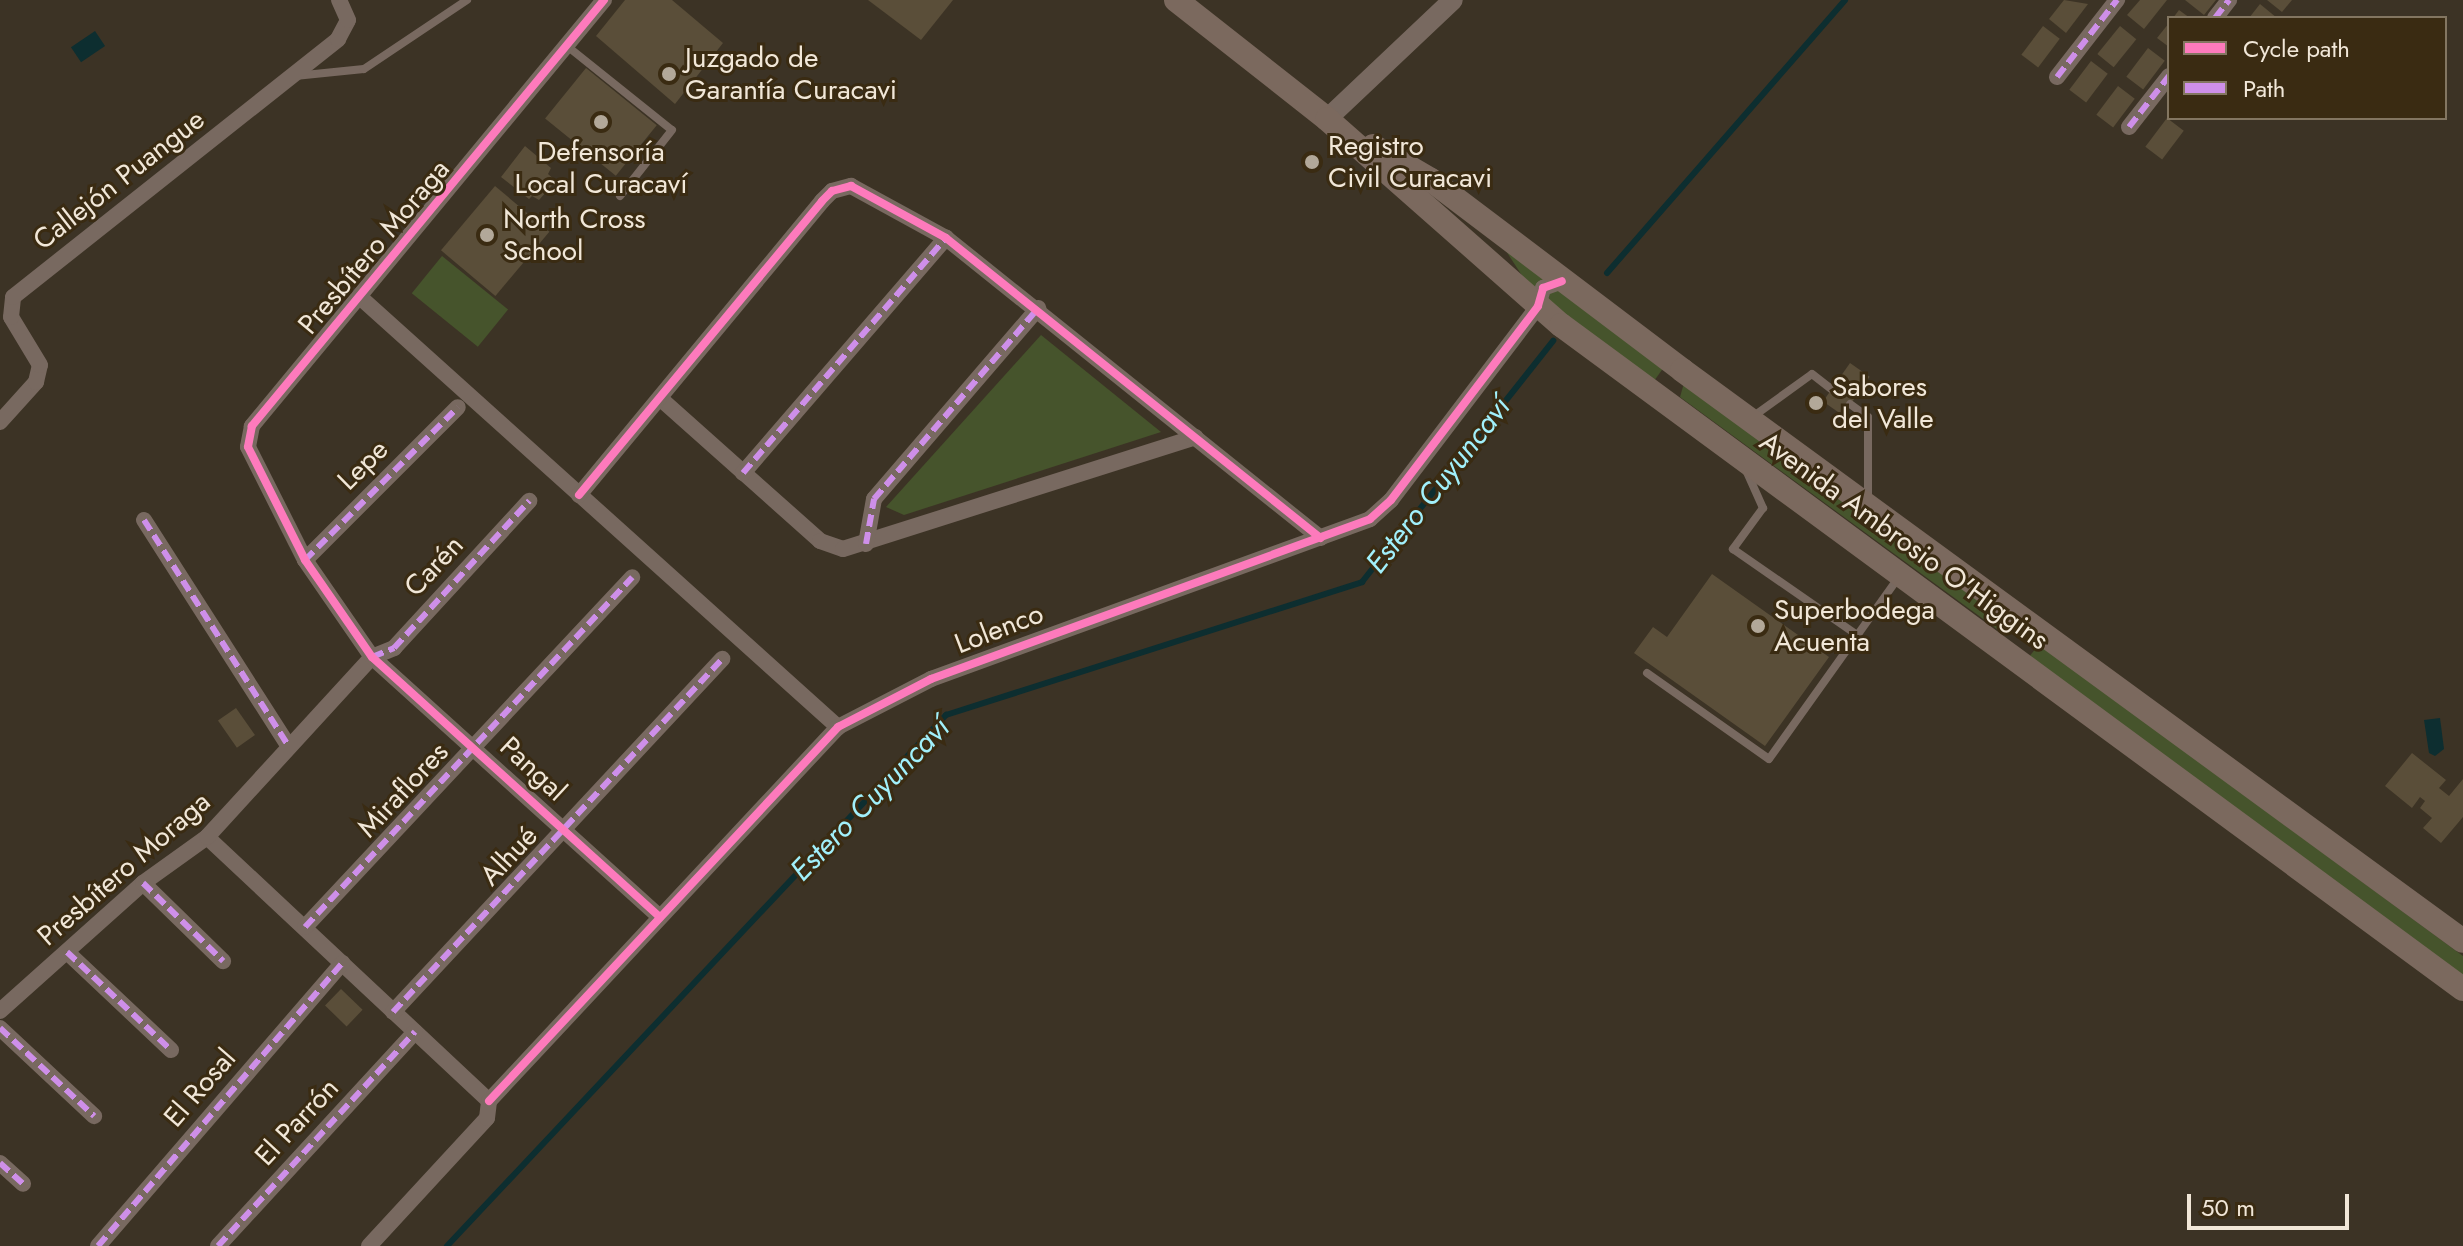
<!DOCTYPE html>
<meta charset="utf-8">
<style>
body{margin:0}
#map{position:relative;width:2463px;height:1246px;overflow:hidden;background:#3c3325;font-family:Jost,sans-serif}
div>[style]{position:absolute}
.green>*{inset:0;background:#46542c;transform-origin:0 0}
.water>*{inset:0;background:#0d2e30;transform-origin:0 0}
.stream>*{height:6px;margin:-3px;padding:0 3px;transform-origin:3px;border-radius:3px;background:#0d2e30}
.building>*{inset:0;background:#5a4e39;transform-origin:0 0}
.service>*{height:8px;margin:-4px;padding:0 4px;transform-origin:4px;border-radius:4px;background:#786960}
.minor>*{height:16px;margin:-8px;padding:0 8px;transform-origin:8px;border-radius:8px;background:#786960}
.tertiary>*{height:20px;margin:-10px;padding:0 10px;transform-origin:10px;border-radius:10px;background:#786960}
.secondary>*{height:24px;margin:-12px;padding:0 12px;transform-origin:12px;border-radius:12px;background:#7b695e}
.quiet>*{height:6px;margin-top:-3px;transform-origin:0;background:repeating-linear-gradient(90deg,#ce8fe9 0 12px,transparent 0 18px)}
.cycleway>*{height:8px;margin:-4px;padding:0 4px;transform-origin:4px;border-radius:4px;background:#fd7abc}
.dots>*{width:22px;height:22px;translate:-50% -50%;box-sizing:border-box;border:4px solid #3a2b12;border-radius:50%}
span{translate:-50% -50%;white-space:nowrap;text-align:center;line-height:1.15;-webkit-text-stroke:6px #3a2b12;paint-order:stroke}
.poi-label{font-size:28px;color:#f1e7d8}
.left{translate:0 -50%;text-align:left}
.street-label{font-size:28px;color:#f1e7d8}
.water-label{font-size:30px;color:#a1f0fb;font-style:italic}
.legend{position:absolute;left:2167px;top:16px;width:280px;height:104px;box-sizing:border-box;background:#3a2b12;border:2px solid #837661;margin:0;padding:10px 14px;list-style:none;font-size:24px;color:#f1e7d8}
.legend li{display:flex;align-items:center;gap:16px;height:40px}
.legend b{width:40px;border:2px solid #837661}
.scale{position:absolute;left:2187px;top:1194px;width:162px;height:36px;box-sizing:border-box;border:4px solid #f1e7d8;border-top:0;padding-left:10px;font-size:24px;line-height:28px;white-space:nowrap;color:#f1e7d8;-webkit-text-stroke:6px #3a2b12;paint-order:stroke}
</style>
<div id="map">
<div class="green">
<i style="clip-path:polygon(1506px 251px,1664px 367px,1654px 381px,1556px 307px,1523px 277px)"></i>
<i style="left:442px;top:256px;width:85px;height:48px;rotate:39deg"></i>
<i style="clip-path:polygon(1041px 335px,1161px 432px,904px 515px,886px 507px)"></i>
<i style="clip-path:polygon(1684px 383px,2012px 625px,2009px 632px,2001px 632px,1680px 397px)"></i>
<i style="clip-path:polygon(2039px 644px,2463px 956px,2463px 977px,2026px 661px)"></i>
</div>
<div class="water">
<i style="left:95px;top:31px;width:18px;height:29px;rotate:56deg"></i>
<i style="clip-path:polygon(2440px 718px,2444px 749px,2435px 756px,2429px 753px,2424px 720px)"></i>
</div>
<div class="stream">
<i style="left:1607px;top:273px;width:362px;rotate:-48.9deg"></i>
<i style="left:447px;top:1246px;width:729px;rotate:-46.78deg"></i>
<i style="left:946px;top:715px;width:437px;rotate:-17.7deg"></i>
<i style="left:1362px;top:582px;width:308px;rotate:-51.6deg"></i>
</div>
<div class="building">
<i style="clip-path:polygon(625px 0,672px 0,723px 43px,675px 104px,596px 36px)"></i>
<i style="clip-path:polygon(868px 0,953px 0,921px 40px)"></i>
<i style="clip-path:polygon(2064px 0,2088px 4px,2066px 33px,2049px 19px)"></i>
<i style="clip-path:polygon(2140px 0,2167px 0,2144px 29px,2127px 15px)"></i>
<i style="clip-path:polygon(2185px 0,2216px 0,2204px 15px)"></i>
<i style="clip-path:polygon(2267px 0,2292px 0,2282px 12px)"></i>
<i style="clip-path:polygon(2260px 4px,2277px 18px,2249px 18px)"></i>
<i style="clip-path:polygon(2179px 10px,2190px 18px,2173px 18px)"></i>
<i style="clip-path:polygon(2169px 23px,2169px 47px,2157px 38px)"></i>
<i style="left:2043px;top:26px;width:21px;height:36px;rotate:37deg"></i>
<i style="left:2120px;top:26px;width:21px;height:36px;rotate:39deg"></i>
<i style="left:2148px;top:48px;width:21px;height:36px;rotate:37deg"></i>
<i style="left:2091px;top:61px;width:21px;height:36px;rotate:37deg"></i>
<i style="left:586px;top:68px;width:91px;height:65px;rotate:39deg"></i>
<i style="left:2118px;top:86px;width:21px;height:36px;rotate:37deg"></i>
<i style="left:2167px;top:118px;width:21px;height:36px;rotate:37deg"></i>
<i style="clip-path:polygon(525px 146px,551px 168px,548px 174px,556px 181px,539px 200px,532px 196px,529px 199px,501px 177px)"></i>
<i style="left:495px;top:186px;width:71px;height:84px;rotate:40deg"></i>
<i style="left:1850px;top:363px;width:24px;height:47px;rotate:35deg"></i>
<i style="clip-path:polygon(1712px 574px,1829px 657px,1765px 746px,1634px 653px,1653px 627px,1667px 637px)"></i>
<i style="left:236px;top:708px;width:33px;height:22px;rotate:55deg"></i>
<i style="clip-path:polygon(2412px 753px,2446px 780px,2439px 788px,2449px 796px,2463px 779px,2463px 817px,2441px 843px,2423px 828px,2432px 818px,2420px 808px,2425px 801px,2420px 797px,2412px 808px,2385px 786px)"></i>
<i style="left:341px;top:989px;width:30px;height:23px;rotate:44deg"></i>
</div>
<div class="service">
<i style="left:567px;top:46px;width:134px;rotate:38.7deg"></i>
<i style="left:672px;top:130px;width:84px;rotate:128.2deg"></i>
<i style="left:295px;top:76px;width:69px;rotate:-5.8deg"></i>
<i style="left:364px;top:69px;width:124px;rotate:-33.8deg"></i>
<i style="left:1850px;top:404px;width:22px;rotate:36deg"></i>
<i style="left:1868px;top:417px;width:81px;rotate:90deg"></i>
<i style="left:1751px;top:418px;width:75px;rotate:-35.8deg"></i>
<i style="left:1812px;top:374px;width:24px;rotate:38deg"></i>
<i style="left:1746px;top:470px;width:42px;rotate:65.9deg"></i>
<i style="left:1763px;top:508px;width:51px;rotate:126.2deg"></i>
<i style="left:1733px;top:549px;width:151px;rotate:34.7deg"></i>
<i style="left:1647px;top:673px;width:149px;rotate:35.2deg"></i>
<i style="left:1769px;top:759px;width:222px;rotate:-54.5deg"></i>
</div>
<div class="minor">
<i style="left:604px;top:0;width:553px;rotate:129.57deg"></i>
<i style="left:252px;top:426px;width:21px;rotate:101deg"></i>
<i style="left:248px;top:447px;width:127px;rotate:63.2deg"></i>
<i style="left:305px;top:560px;width:118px;rotate:55.4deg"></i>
<i style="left:372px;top:657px;width:388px;rotate:42.1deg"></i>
<i style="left:2215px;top:18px;width:23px;rotate:-52deg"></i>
<i style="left:2057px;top:77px;width:98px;rotate:-52.1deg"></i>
<i style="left:2129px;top:127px;width:65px;rotate:-51.9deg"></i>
<i style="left:361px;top:298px;width:642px;rotate:41.97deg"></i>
<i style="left:662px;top:400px;width:212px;rotate:41.7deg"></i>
<i style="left:820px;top:541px;width:24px;rotate:19deg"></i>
<i style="left:843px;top:549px;width:370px;rotate:-17.6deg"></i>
<i style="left:0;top:422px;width:54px;rotate:-48deg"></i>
<i style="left:36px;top:382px;width:17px;rotate:-77deg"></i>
<i style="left:40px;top:365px;width:56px;rotate:-121.1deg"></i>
<i style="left:11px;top:317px;width:20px;rotate:-84deg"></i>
<i style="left:13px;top:297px;width:415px;rotate:-38.4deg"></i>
<i style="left:338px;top:39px;width:21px;rotate:-62deg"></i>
<i style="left:348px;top:20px;width:22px;rotate:-114deg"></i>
<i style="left:743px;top:473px;width:311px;rotate:-49.2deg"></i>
<i style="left:579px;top:495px;width:381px;rotate:-50.4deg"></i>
<i style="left:822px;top:201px;width:14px;rotate:-45deg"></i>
<i style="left:832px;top:191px;width:20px;rotate:-15deg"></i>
<i style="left:851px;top:186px;width:108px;rotate:28.7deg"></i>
<i style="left:946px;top:238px;width:480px;rotate:38.7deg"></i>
<i style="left:144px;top:520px;width:269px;rotate:57.4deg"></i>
<i style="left:866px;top:544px;width:46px;rotate:-79.9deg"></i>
<i style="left:874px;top:499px;width:252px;rotate:-49.3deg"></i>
<i style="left:305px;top:560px;width:216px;rotate:-45deg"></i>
<i style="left:207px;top:837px;width:386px;rotate:43.1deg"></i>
<i style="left:143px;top:883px;width:112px;rotate:44.3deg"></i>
<i style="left:305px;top:927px;width:479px;rotate:-46.9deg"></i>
<i style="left:67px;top:952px;width:143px;rotate:43.3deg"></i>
<i style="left:0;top:1011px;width:192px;rotate:-41.8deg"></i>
<i style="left:143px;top:883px;width:79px;rotate:-35.7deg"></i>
<i style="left:207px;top:837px;width:244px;rotate:-47.5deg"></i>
<i style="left:372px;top:657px;width:24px;rotate:-22deg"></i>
<i style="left:394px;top:648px;width:200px;rotate:-47.4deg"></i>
<i style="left:393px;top:1012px;width:483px;rotate:-47deg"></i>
<i style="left:0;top:1028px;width:129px;rotate:43.1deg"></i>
<i style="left:489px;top:1101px;width:512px;rotate:-46.98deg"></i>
<i style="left:838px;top:727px;width:105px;rotate:-27.3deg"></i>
<i style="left:931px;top:679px;width:467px;rotate:-20deg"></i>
<i style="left:1370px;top:519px;width:28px;rotate:-42deg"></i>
<i style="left:1391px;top:500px;width:243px;rotate:-52.8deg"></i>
<i style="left:1538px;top:306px;width:19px;rotate:-74deg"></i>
<i style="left:1543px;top:288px;width:20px;rotate:-20deg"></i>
<i style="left:0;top:1163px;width:31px;rotate:42deg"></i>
<i style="left:98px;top:1246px;width:374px;rotate:-49.2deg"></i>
<i style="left:218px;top:1246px;width:291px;rotate:-47.4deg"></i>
<i style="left:369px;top:1246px;width:174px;rotate:-47.3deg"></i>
<i style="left:487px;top:1118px;width:17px;rotate:-83deg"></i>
</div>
<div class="tertiary">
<i style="left:1327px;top:119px;width:173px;rotate:-43.4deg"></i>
</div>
<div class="secondary">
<i style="left:1176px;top:0;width:192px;rotate:38.2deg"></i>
<i style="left:1327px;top:119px;width:312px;rotate:41.4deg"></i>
<i style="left:1561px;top:325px;width:1120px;rotate:36.36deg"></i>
<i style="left:1373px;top:146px;width:67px;rotate:30.4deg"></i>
<i style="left:1431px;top:180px;width:315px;rotate:37.1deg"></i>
<i style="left:1682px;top:370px;width:967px;rotate:36.17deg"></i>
</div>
<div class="quiet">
<i style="left:2215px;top:18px;width:23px;rotate:-52deg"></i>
<i style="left:2057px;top:77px;width:98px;rotate:-52.1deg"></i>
<i style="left:2129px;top:127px;width:65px;rotate:-51.9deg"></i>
<i style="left:743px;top:473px;width:311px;rotate:-49.2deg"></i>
<i style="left:144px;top:520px;width:269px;rotate:57.4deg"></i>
<i style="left:866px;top:544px;width:46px;rotate:-79.9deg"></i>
<i style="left:874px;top:499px;width:252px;rotate:-49.3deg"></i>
<i style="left:305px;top:560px;width:216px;rotate:-45deg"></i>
<i style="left:372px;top:657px;width:24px;rotate:-22deg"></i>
<i style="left:394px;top:648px;width:200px;rotate:-47.4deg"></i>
<i style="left:143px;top:883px;width:112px;rotate:44.3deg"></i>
<i style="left:305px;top:927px;width:479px;rotate:-46.9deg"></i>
<i style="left:67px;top:952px;width:143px;rotate:43.3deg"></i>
<i style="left:393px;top:1012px;width:483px;rotate:-47deg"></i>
<i style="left:0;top:1028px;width:129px;rotate:43.1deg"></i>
<i style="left:0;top:1163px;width:31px;rotate:42deg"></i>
<i style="left:98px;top:1246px;width:374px;rotate:-49.2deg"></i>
<i style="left:218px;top:1246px;width:291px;rotate:-47.4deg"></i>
</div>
<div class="cycleway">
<i style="left:604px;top:0;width:553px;rotate:129.57deg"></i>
<i style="left:252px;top:426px;width:21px;rotate:101deg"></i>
<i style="left:248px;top:447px;width:127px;rotate:63.2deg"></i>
<i style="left:305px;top:560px;width:118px;rotate:55.4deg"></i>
<i style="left:372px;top:657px;width:388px;rotate:42.1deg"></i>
<i style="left:579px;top:495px;width:381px;rotate:-50.4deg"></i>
<i style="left:822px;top:201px;width:14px;rotate:-45deg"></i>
<i style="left:832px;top:191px;width:20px;rotate:-15deg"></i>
<i style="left:851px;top:186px;width:108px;rotate:28.7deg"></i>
<i style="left:946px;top:238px;width:480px;rotate:38.7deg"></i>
<i style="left:489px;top:1101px;width:512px;rotate:-46.98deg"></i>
<i style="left:838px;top:727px;width:105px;rotate:-27.3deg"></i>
<i style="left:931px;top:679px;width:467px;rotate:-20deg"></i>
<i style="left:1370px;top:519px;width:28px;rotate:-42deg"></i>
<i style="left:1391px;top:500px;width:243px;rotate:-52.8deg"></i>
<i style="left:1538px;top:306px;width:19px;rotate:-74deg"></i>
<i style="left:1543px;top:288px;width:20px;rotate:-20deg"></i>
</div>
<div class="dots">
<i style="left:669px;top:74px;background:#b2a899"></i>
<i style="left:601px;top:122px;background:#b2a899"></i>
<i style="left:1312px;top:162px;background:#b2a899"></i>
<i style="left:487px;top:235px;background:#b2a899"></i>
<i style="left:1816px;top:403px;background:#b2a899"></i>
<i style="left:1758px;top:626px;background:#b2a899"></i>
</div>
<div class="poi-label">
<span class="left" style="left:685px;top:74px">Juzgado de<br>Garantía Curacavi</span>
<span class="left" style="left:1328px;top:162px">Registro<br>Civil Curacavi</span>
<span style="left:601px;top:168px">Defensoría<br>Local Curacaví</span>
<span class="left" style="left:503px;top:235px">North Cross<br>School</span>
<span class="left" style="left:1832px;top:403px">Sabores<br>del Valle</span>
<span class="left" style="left:1774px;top:626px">Superbodega<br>Acuenta</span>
</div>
<div class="street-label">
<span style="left:119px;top:180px;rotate:-38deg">Callejón Puangue</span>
<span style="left:374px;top:247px;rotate:-50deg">Presbítero Moraga</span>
<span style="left:363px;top:465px;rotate:-45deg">Lepe</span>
<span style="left:1904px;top:541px;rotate:36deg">Avenida Ambrosio O'Higgins</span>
<span style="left:434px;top:566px;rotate:-47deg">Carén</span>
<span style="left:999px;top:629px;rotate:-21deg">Lolenco</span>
<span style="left:533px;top:769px;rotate:43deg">Pangal</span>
<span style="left:403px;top:790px;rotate:-47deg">Miraflores</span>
<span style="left:509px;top:856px;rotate:-47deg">Alhué</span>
<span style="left:124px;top:869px;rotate:-41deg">Presbítero Moraga</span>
<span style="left:200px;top:1088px;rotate:-49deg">El Rosal</span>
<span style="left:297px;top:1122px;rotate:-47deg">El Parrón</span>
</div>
<div class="water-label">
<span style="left:1438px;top:485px;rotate:-52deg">Estero Cuyuncaví</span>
<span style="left:870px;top:799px;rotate:-46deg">Estero Cuyuncaví</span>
</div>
<ul class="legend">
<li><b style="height:10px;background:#fd7abc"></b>Cycle path</li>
<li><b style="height:10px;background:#ce8fe9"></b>Path</li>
</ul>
<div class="scale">50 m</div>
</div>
